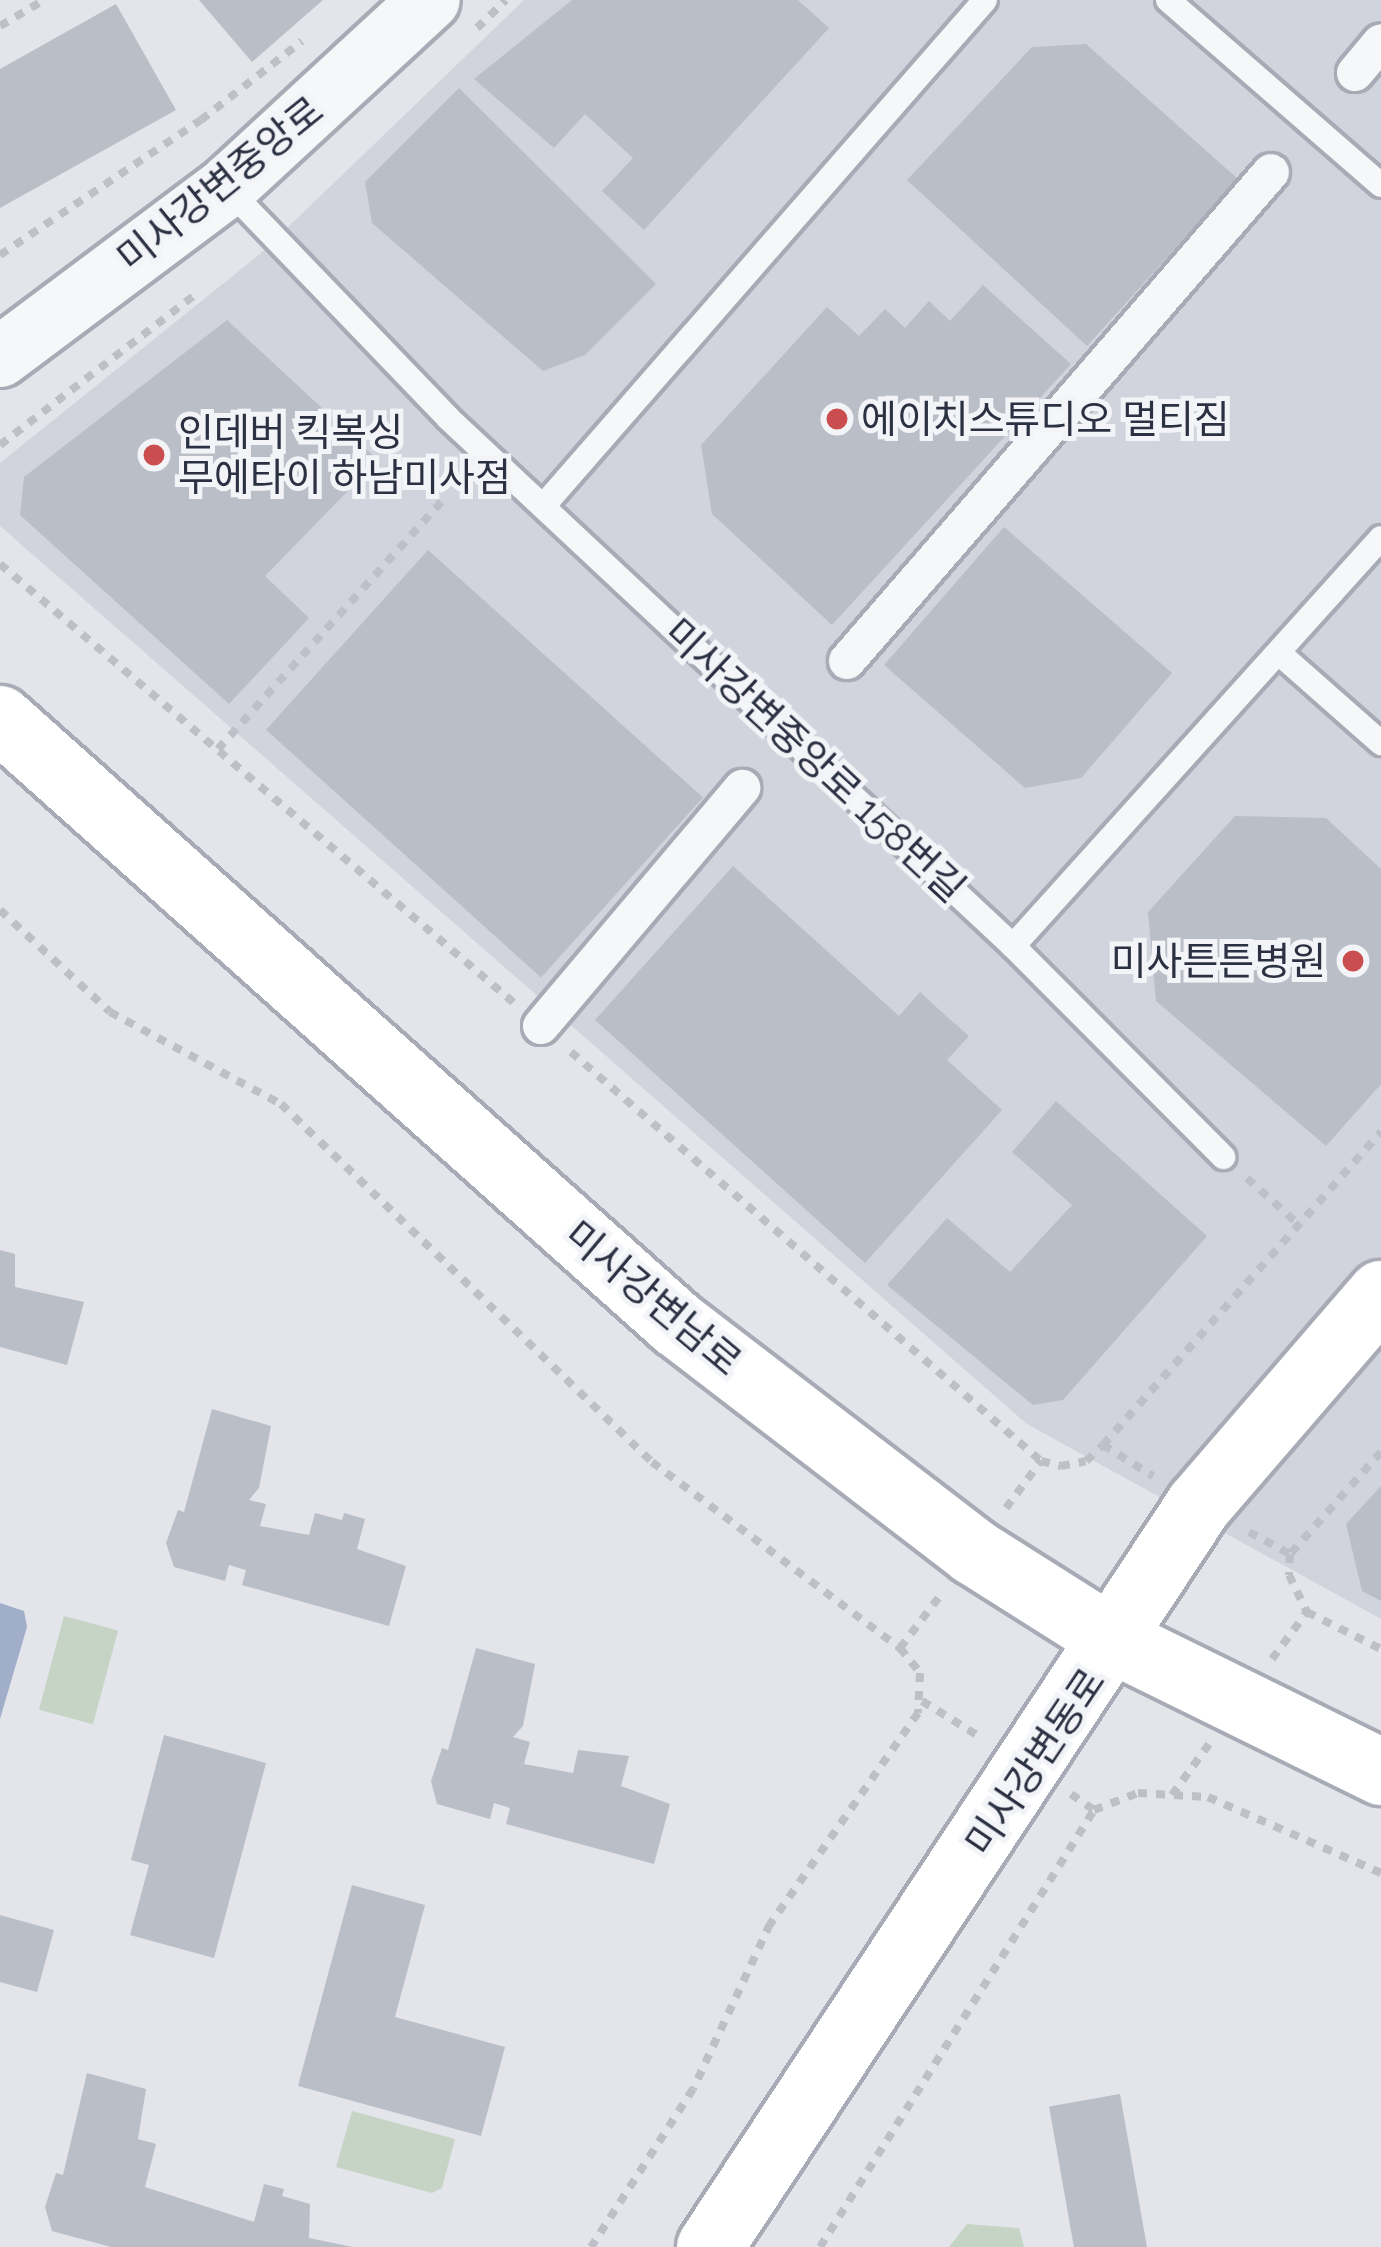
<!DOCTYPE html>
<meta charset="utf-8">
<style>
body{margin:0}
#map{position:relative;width:1381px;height:2247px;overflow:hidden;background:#e3e5eb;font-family:Raleway,"Noto Sans KR",sans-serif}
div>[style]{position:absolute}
.built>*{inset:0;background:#d1d4dd}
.green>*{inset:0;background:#c6d4c5;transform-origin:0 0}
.water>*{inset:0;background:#a0aec9}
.building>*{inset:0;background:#babec7;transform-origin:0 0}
.path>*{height:8px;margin-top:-4px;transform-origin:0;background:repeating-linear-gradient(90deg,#bdc0c6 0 9px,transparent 0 18px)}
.roads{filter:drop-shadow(3px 0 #a8abb5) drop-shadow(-3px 0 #a8abb5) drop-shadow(0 3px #a8abb5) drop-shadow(0 -3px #a8abb5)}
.service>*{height:24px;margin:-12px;padding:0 12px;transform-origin:12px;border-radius:12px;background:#f6f7f9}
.pedestrian>*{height:36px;margin:-18px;padding:0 18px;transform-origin:18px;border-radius:18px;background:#f6f7f9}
.tertiary>*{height:60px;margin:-30px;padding:0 30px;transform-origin:30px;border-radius:30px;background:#f6f7f9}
.secondary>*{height:66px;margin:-33px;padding:0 33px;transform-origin:33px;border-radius:33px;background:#fff}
.dots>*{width:33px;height:33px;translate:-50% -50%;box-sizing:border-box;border:6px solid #f3f4f8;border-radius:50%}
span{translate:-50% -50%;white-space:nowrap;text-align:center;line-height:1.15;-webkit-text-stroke:10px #f3f4f8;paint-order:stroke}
.street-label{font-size:39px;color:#2b3142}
.poi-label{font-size:39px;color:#2b3142}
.left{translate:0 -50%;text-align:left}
.right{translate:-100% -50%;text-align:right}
</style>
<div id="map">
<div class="built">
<i style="clip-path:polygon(524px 0,1381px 0,1381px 1619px,1027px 1424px,0 526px,0 463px,260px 254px)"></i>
</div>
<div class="green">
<i style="left:64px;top:1616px;width:56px;height:97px;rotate:15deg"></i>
<i style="clip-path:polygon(352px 2111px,455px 2139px,442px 2188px,432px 2193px,336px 2167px)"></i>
<i style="clip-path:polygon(967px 2224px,1019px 2228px,1024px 2247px,949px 2247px)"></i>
</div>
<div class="water">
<i style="clip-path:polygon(0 1603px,24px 1611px,27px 1627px,0 1719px)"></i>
</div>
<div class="building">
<i style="clip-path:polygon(199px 0,323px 0,252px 62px)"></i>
<i style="clip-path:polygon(572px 0,798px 0,829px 28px,644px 230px,602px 191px,633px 158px,585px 114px,554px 148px,474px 79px)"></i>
<i style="clip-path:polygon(116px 4px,176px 110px,0 208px,0 69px)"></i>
<i style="clip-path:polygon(1086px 44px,1238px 179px,1087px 346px,907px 180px,1032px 47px)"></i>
<i style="clip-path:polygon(459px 88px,656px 284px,585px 355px,543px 371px,372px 223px,365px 182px)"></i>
<i style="clip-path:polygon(983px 285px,1071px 364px,832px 625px,712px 514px,701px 445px,827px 307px,859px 336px,885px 309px,905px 328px,929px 301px,950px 321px)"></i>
<i style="clip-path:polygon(227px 320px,378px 460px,265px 576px,309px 618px,229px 704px,20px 515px,24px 477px)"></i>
<i style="clip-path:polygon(1004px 527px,1172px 673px,1081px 778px,1025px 788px,884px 665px)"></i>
<i style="left:428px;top:550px;width:370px;height:242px;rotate:42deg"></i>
<i style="clip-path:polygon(1235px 816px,1326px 818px,1381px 869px,1381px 1084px,1326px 1146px,1156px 1001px,1148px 912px)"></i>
<i style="clip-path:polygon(733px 866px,899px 1016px,920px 992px,945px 1015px,969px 1036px,947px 1060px,1002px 1110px,865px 1263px,595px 1020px)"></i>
<i style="clip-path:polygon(1056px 1101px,1207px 1236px,1063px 1400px,1033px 1405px,887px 1285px,947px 1218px,1010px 1272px,1072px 1205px,1012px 1152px)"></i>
<i style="clip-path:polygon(0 1250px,15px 1254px,15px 1287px,84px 1302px,67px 1365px,0 1347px)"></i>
<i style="clip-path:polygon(212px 1409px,271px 1426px,259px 1488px,249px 1500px,266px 1504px,260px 1526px,309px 1535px,315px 1513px,342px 1520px,344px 1513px,365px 1519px,357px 1549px,406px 1566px,389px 1626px,242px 1585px,246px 1570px,229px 1565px,225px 1581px,174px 1567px,166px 1543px,178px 1510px,184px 1512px)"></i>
<i style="clip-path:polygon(1381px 1486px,1381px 1601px,1362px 1591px,1346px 1524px)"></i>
<i style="clip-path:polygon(476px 1648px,535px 1664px,523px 1726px,513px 1737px,530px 1742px,524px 1764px,573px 1773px,578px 1750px,629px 1756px,621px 1786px,670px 1804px,654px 1864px,506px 1824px,510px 1808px,494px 1803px,490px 1819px,437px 1804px,431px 1781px,442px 1748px,448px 1750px)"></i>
<i style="clip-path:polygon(164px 1735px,266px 1763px,214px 1958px,130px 1935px,149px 1865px,131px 1860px)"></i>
<i style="clip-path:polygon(352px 1885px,425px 1905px,395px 2017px,505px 2047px,481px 2136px,298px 2086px)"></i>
<i style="clip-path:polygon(0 1915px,54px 1930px,37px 1992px,0 1982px)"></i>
<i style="clip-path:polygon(87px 2073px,146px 2089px,138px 2139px,156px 2144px,145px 2187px,254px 2222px,264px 2184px,284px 2189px,282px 2196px,310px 2204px,309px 2238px,353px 2247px,111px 2247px,52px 2231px,45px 2207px,56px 2173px,63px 2175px)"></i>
<i style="left:1120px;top:2094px;width:155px;height:72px;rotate:80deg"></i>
</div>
<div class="path">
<i style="left:0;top:26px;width:51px;rotate:-30.6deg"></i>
<i style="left:477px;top:28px;width:40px;rotate:-44deg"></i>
<i style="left:0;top:255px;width:242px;rotate:-33.9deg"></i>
<i style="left:201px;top:120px;width:128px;rotate:-38deg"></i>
<i style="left:0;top:445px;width:246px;rotate:-37.6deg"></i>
<i style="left:0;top:564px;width:676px;rotate:40.5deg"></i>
<i style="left:218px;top:749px;width:333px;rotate:-47.9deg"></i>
<i style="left:0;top:910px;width:150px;rotate:42.8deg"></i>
<i style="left:110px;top:1012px;width:194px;rotate:28.3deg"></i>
<i style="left:281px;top:1104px;width:516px;rotate:43.98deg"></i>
<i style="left:652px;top:1462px;width:310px;rotate:36.9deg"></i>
<i style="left:900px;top:1648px;width:32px;rotate:51deg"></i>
<i style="left:920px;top:1673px;width:40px;rotate:92.9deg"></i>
<i style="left:918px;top:1713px;width:258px;rotate:125deg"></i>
<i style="left:770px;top:1924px;width:182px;rotate:115deg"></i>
<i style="left:693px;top:2089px;width:188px;rotate:122.8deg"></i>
<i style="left:571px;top:1052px;width:623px;rotate:41.03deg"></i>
<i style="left:1041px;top:1461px;width:21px;rotate:14deg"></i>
<i style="left:1061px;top:1466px;width:25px;rotate:-11deg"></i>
<i style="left:1086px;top:1461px;width:23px;rotate:-43deg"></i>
<i style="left:1103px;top:1445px;width:419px;rotate:-48.4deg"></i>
<i style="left:1247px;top:1178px;width:69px;rotate:42deg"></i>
<i style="left:1103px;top:1445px;width:59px;rotate:31.8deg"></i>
<i style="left:1381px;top:1452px;width:137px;rotate:131.7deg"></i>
<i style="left:1290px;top:1554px;width:21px;rotate:93deg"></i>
<i style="left:1289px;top:1575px;width:41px;rotate:64.1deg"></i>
<i style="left:1307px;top:1612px;width:83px;rotate:26.6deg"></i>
<i style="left:1006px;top:1508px;width:59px;rotate:-53.3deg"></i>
<i style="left:1249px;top:1532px;width:47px;rotate:28.2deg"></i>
<i style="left:900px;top:1648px;width:71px;rotate:-52.5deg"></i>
<i style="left:1272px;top:1659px;width:59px;rotate:-53.3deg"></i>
<i style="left:922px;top:1701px;width:70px;rotate:31.7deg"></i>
<i style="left:1071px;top:1794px;width:28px;rotate:35deg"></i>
<i style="left:1172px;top:1795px;width:63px;rotate:-54deg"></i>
<i style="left:820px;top:2247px;width:516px;rotate:-57.91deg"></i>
<i style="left:1094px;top:1810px;width:47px;rotate:-21.1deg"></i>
<i style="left:1138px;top:1793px;width:70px;rotate:3.3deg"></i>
<i style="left:1208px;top:1797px;width:189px;rotate:23.7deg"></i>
</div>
<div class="roads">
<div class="service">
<i style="left:1168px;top:0;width:282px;rotate:41deg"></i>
<i style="left:227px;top:188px;width:319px;rotate:46.1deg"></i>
<i style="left:448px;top:418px;width:773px;rotate:43.06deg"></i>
<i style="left:1013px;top:946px;width:549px;rotate:-47.95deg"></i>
<i style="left:545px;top:504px;width:669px;rotate:-48.88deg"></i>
<i style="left:1280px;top:654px;width:135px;rotate:41.4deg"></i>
<i style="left:1013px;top:946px;width:298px;rotate:45.1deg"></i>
</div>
<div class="pedestrian">
<i style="left:1355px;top:73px;width:40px;rotate:-50deg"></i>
<i style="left:847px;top:661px;width:647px;rotate:-49.07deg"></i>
<i style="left:541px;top:1026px;width:312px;rotate:-49.8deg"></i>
</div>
<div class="tertiary">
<i style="left:0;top:357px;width:282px;rotate:-36.8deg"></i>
<i style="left:226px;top:188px;width:277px;rotate:-42.7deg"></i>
</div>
<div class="secondary">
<i style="left:0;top:719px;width:908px;rotate:41.79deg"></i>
<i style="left:677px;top:1324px;width:374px;rotate:37.5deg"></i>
<i style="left:974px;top:1552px;width:167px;rotate:32.3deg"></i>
<i style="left:1115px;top:1641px;width:297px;rotate:26.2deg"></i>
<i style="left:710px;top:2247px;width:889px;rotate:-56.61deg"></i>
<i style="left:1199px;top:1505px;width:279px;rotate:-49.2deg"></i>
</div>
</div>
<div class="dots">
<i style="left:837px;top:419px;background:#ca4e4f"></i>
<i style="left:154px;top:455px;background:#ca4e4f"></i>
<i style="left:1353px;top:961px;background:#ca4e4f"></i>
</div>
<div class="street-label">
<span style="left:220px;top:184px;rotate:-39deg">미사강변중앙로</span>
<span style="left:815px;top:760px;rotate:43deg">미사강변중앙로 158번길</span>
<span style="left:653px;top:1298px;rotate:40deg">미사강변남로</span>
<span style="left:1035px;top:1762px;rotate:-56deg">미사강변동로</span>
</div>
<div class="poi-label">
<span class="left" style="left:861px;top:419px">에이치스튜디오 멀티짐</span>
<span class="left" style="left:178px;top:455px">인데버 킥복싱<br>무에타이 하남미사점</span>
<span class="right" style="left:1326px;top:961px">미사튼튼병원</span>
</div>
</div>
